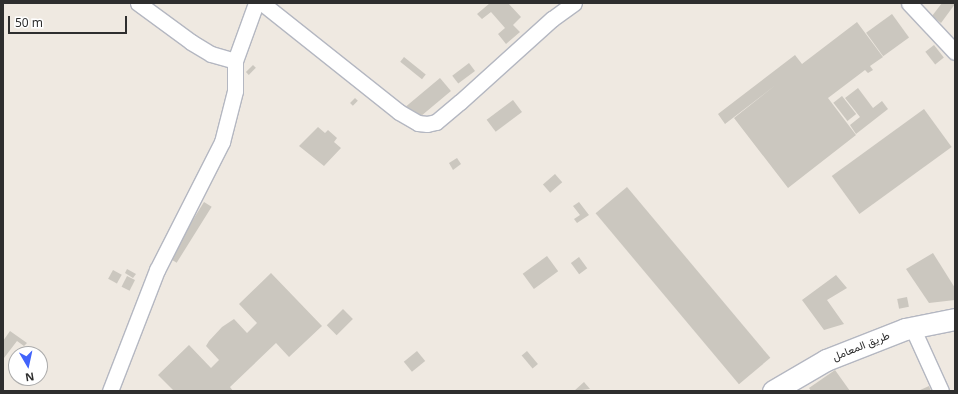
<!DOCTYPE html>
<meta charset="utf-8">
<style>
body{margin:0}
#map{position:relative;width:958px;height:394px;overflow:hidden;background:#efe9e1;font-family:"Noto Sans",Vazirmatn,sans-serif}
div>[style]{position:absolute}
.building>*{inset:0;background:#cbc7bf;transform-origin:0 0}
.roads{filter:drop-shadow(1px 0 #b4b7c1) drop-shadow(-1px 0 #b4b7c1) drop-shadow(0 1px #b4b7c1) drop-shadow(0 -1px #b4b7c1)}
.street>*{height:15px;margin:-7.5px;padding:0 7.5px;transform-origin:7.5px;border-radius:7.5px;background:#fff}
.secondary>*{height:21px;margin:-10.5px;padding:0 10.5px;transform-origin:10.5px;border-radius:10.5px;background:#fff}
span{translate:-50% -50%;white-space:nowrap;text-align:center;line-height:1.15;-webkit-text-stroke:3.5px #fff;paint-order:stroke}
.street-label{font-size:11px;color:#2e2e2e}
.frame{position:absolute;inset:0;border:4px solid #2e2e2e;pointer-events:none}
.north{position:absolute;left:8px;top:346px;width:40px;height:40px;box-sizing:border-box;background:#fff;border:1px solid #ababab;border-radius:50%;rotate:171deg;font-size:11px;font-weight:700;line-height:16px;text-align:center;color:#2e2e2e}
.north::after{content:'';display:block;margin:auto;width:14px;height:18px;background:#4264fb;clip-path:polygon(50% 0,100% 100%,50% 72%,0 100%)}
.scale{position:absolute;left:8px;top:16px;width:119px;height:18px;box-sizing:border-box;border:2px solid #2e2e2e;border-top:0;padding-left:5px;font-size:12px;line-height:14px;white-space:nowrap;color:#2e2e2e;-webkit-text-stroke:3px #fff;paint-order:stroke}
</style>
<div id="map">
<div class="building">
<i style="clip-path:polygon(490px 3px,508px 3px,521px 17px,513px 25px,520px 32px,506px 44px,498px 34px,505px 28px,491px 12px,482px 19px,477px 14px)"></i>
<i style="clip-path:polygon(942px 3px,955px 4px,941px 23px,932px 16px)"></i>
<i style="left:892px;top:14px;width:29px;height:32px;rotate:54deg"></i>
<i style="clip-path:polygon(857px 22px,883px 57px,870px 66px,873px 70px,868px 73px,865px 70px,828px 98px,856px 135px,788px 188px,734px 118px,777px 84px,725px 124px,718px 114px,795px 55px,802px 64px)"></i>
<i style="left:934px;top:45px;width:16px;height:11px;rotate:52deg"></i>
<i style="left:404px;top:57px;width:28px;height:6px;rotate:39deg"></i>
<i style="left:469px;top:63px;width:10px;height:21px;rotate:53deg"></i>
<i style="left:253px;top:65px;width:4px;height:10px;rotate:45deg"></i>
<i style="left:440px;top:78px;width:17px;height:46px;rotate:50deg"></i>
<i style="clip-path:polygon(858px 88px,873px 108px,882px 101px,888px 109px,856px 134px,850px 125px,860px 117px,845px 98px)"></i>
<i style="left:842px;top:96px;width:23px;height:11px;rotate:52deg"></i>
<i style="left:355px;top:98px;width:4px;height:7px;rotate:45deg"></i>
<i style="left:513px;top:100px;width:15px;height:33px;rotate:53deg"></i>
<i style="left:924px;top:109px;width:47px;height:114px;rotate:54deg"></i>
<i style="clip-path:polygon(318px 127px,325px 133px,328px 130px,337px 138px,334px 142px,341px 148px,324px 166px,299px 146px)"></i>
<i style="clip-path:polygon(457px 158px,461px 164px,453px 170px,449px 163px)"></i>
<i style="left:555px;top:174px;width:11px;height:16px;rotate:49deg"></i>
<i style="left:627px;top:187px;width:223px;height:41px;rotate:50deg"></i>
<i style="left:204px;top:202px;width:9px;height:66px;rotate:32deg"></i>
<i style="clip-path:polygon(579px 202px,589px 215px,577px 223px,574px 219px,580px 215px,573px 206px)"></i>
<i style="clip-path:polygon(933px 253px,955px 288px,955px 300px,929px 303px,906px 269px)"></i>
<i style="left:547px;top:256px;width:19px;height:30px;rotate:54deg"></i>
<i style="left:579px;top:257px;width:14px;height:10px;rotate:54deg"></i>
<i style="clip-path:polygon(127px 269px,136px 274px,133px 278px,125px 273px)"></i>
<i style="left:113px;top:270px;width:10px;height:10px;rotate:29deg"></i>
<i style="clip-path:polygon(271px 273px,322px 326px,289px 357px,276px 343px,230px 387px,233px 391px,174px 391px,158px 375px,189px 345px,211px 368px,219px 360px,206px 346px,209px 341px,222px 327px,234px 319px,247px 333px,257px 323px,239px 304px)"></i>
<i style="clip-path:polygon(836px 275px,847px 288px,827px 300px,844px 324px,824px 330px,802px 300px)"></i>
<i style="left:127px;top:276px;width:9px;height:12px;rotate:27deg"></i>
<i style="left:907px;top:297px;width:10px;height:10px;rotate:79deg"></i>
<i style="left:343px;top:309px;width:14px;height:23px;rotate:45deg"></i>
<i style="clip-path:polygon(10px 331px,27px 343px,24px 346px,17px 341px,4px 358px,3px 341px)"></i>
<i style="left:417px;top:351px;width:13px;height:17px;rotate:51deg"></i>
<i style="left:527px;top:351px;width:17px;height:7px;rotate:50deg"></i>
<i style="clip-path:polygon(835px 370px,850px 391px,811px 391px,809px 388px)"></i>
<i style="clip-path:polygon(584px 382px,590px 389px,574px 391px)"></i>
<i style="clip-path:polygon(929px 386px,931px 391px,918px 391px)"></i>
</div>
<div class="roads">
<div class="street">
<i style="left:138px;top:3px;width:66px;rotate:36.3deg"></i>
<i style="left:191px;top:42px;width:23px;rotate:31deg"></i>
<i style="left:211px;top:54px;width:25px;rotate:16deg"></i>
<i style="left:262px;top:3px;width:175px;rotate:38.5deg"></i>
<i style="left:399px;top:112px;width:22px;rotate:30deg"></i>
<i style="left:418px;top:123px;width:9px;rotate:6deg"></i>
<i style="left:427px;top:124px;width:9px;rotate:-13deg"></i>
<i style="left:436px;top:122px;width:31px;rotate:-40deg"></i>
<i style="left:460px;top:102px;width:124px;rotate:-42.1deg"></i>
<i style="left:552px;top:19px;width:27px;rotate:-36deg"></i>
<i style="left:909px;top:3px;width:67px;rotate:46.8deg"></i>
<i style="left:912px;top:327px;width:70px;rotate:65.6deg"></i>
<i style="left:110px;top:391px;width:130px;rotate:-68.8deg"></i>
<i style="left:157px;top:270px;width:144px;rotate:-63.1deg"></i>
<i style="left:222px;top:142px;width:53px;rotate:-75.7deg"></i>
<i style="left:235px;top:91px;width:30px;rotate:-90deg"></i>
<i style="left:235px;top:61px;width:62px;rotate:-70.1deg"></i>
</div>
<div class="secondary">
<i style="left:773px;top:391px;width:61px;rotate:-30.3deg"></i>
<i style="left:826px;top:360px;width:85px;rotate:-21.4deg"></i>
<i style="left:905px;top:329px;width:51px;rotate:-11.3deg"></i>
</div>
</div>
<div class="street-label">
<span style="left:861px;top:346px;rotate:-22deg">طريق المعامل</span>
</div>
<div class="frame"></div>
<div class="north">N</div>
<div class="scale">50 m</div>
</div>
